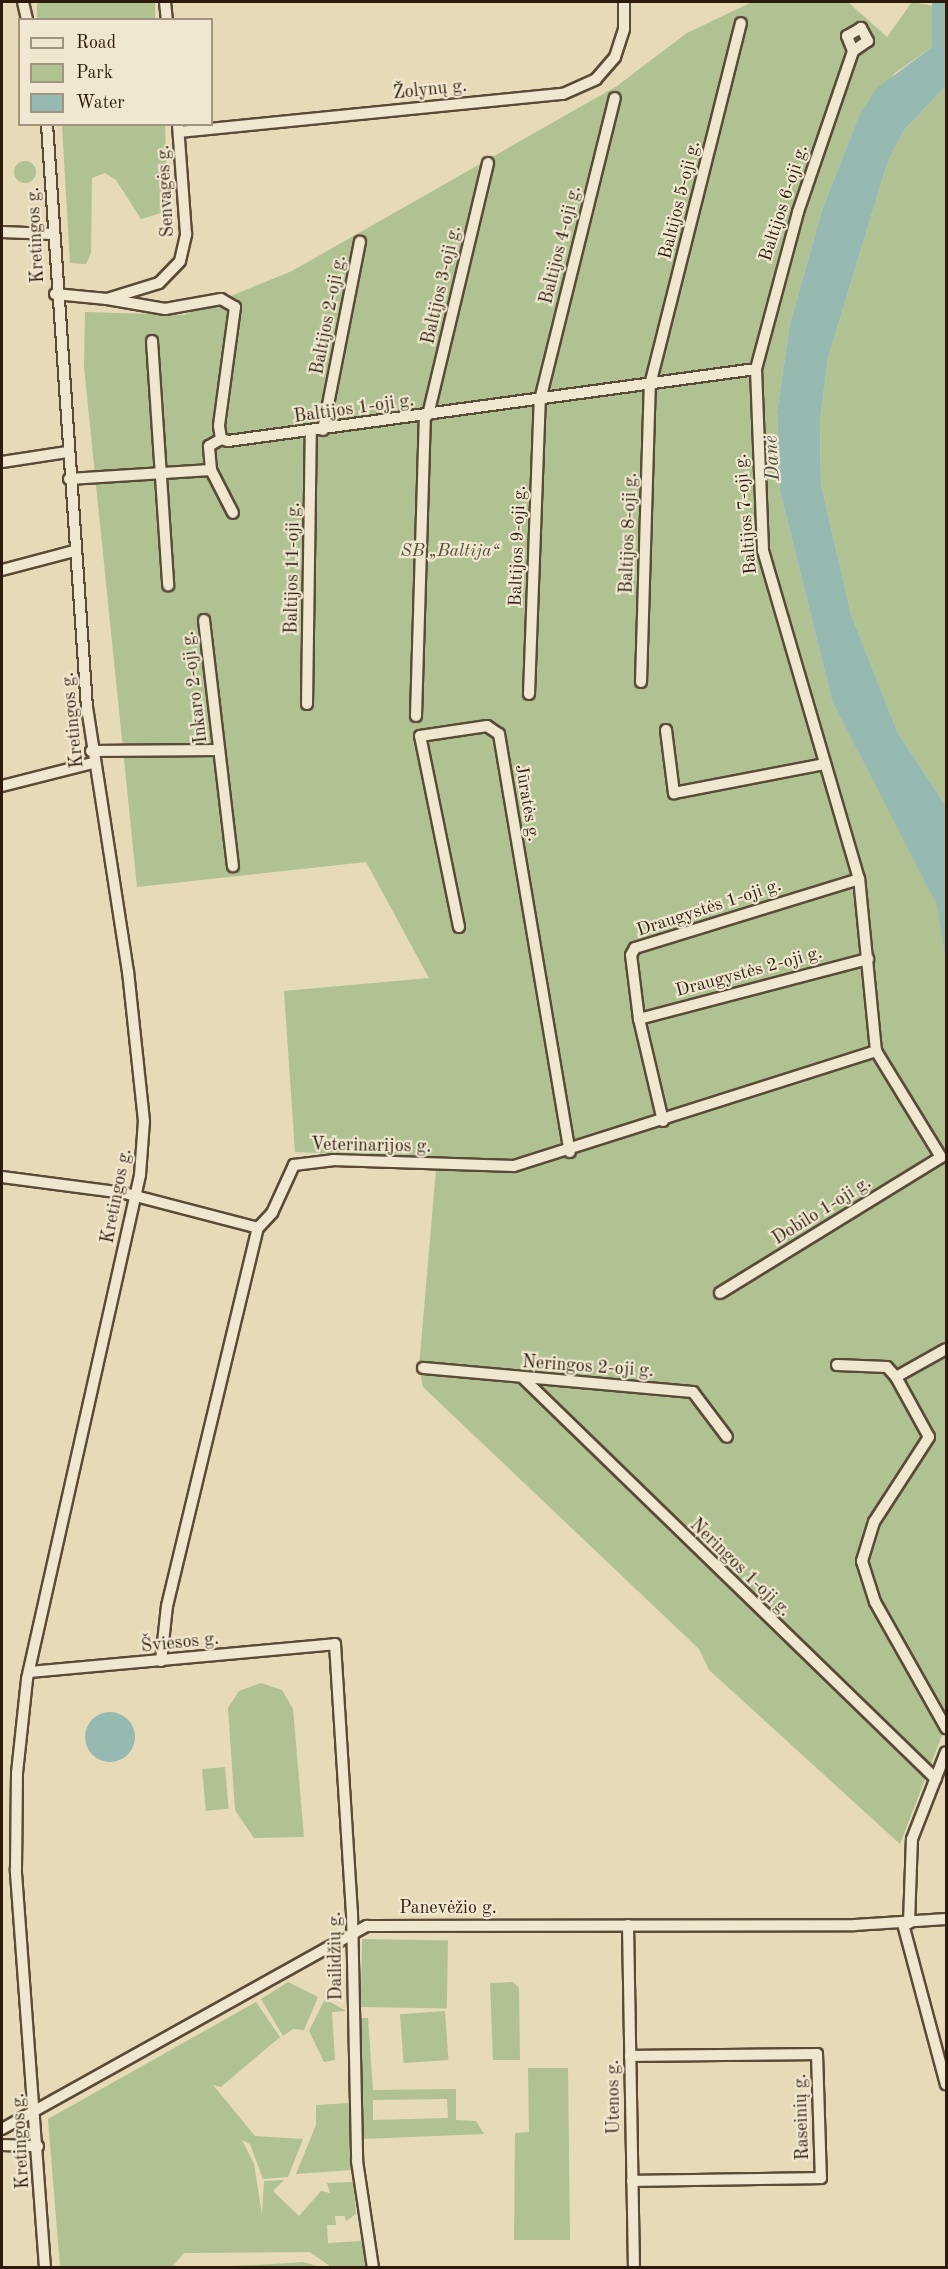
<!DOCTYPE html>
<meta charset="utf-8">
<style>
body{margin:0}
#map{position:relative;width:948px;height:2269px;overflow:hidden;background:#e6dab7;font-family:"Old Standard TT",serif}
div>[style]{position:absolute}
.green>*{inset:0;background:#b0c192;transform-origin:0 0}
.round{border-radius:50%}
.water>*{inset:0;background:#96bab1}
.roads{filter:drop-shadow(2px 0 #5a4a38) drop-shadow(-2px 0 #5a4a38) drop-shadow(0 2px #5a4a38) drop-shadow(0 -2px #5a4a38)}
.street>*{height:10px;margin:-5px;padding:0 5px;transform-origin:5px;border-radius:5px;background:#efe7d0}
span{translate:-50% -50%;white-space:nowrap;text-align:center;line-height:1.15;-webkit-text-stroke:4.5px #efe7d0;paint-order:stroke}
.street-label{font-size:18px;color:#2c1a0d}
.park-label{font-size:18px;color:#544c35;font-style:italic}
.water-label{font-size:20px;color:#4c4a3e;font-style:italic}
.frame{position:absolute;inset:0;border:3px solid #2c1a0d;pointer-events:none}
.legend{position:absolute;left:18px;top:18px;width:195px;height:108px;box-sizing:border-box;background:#efe7d0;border:2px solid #a19582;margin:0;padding:8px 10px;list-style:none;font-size:18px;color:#2c1a0d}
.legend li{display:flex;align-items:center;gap:12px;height:30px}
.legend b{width:30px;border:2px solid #a19582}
</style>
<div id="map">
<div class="green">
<i style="left:37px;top:2px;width:118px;height:18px"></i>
<i style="clip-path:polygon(752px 2px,848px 2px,887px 37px,912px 2px,934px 6px,932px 47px,895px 73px,858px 118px,822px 210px,790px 324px,777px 411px,780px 491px,832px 701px,938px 905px,946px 963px,946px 1725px,900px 1844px,709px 1670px,699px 1649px,423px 1387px,419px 1367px,437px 1158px,295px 1152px,284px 991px,429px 978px,366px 862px,137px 887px,84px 367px,85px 312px,184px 315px,292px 271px,617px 86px,687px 33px)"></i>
<i style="clip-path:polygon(946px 86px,946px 806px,898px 733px,851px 614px,821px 484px,820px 420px,828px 358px,888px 161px,904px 130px)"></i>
<i style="clip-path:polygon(62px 125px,165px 125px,168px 211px,141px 219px,116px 180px,105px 173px,92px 178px,91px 253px,86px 264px,70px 263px)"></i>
<i class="round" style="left:14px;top:161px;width:22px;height:22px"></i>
<i style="clip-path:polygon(261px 1683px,282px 1690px,293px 1709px,304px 1837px,254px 1838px,235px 1810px,228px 1708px,239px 1691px)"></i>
<i style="left:225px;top:1767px;width:42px;height:23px;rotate:85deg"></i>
<i style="left:362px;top:1939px;width:86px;height:68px;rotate:1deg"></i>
<i style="clip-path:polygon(288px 1982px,318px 1997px,304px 2030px,293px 2029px,283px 2036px,261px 1999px)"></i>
<i style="clip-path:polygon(513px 1982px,519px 1988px,520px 2060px,493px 2060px,490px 1983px)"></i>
<i style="clip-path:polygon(325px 1999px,346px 2011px,332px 2012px,335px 2060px,324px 2062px,309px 2031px)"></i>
<i style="clip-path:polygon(256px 2002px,280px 2037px,221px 2087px,213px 2085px,255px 2136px,303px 2139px,288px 2177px,263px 2179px,250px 2144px,242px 2140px,254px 2164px,262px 2215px,264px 2181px,284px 2180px,273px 2191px,299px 2216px,321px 2191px,330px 2193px,327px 2183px,353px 2182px,356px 2214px,346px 2221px,345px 2216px,335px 2216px,336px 2225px,327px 2225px,328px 2243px,361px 2241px,367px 2267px,331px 2267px,310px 2252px,184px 2253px,172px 2267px,60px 2267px,48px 2119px)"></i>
<i style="left:445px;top:2011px;width:49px;height:45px;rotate:86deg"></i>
<i style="clip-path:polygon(evenodd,361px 2018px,368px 2018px,373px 2090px,456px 2089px,456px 2120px,476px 2121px,484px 2134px,362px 2139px,361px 2018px,373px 2100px,447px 2099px,448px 2118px,373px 2120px,373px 2100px)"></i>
<i style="clip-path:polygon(528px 2068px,568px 2068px,570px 2240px,514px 2240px,515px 2133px,529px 2132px)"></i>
<i style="clip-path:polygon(350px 2103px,352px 2170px,296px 2174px,316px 2125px,316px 2105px)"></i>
<i style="clip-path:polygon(303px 2262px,321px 2267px,214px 2267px,290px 2263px)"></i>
</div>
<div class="water">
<i style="clip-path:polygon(932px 2px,946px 2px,946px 86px,904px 130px,888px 161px,828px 358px,820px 420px,821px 484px,851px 614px,898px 733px,946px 806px,946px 963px,937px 905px,832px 701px,780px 491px,777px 411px,790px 324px,822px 210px,858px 118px,876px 89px,932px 47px)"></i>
<i class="round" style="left:85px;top:1712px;width:50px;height:50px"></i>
</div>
<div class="roads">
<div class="street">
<i style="left:23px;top:2px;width:18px;rotate:77deg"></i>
<i style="left:165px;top:2px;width:18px;rotate:84deg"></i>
<i style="left:179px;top:132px;width:386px;rotate:-5.7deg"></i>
<i style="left:563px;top:94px;width:36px;rotate:-24deg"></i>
<i style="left:596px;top:79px;width:29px;rotate:-49deg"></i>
<i style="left:615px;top:57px;width:29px;rotate:-72deg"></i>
<i style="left:624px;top:29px;width:27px;rotate:-90deg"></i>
<i style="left:2px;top:232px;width:50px;rotate:2.3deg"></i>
<i style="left:55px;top:294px;width:52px;rotate:5.5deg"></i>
<i style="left:107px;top:299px;width:54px;rotate:-17.1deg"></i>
<i style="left:159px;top:283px;width:30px;rotate:-46deg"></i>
<i style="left:180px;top:261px;width:28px;rotate:-77deg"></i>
<i style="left:186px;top:234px;width:110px;rotate:-94.2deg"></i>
<i style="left:107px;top:299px;width:59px;rotate:9.8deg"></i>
<i style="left:165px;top:309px;width:57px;rotate:-10.1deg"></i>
<i style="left:221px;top:299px;width:16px;rotate:30deg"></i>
<i style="left:235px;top:307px;width:120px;rotate:97.7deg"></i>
<i style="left:219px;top:426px;width:13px;rotate:81deg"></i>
<i style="left:221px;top:439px;width:7px;rotate:16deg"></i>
<i style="left:228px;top:441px;width:533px;rotate:-7.77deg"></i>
<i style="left:152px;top:341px;width:245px;rotate:86.2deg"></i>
<i style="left:428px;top:415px;width:259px;rotate:-76.6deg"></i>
<i style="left:323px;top:430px;width:192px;rotate:-78.9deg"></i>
<i style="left:2px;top:462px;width:66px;rotate:-8.7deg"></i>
<i style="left:211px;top:470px;width:48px;rotate:62.9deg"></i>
<i style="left:69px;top:479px;width:142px;rotate:-3.6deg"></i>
<i style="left:211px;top:470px;width:24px;rotate:-95deg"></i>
<i style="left:209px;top:446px;width:14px;rotate:-30deg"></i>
<i style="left:2px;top:570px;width:74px;rotate:-14.8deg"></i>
<i style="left:204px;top:620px;width:248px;rotate:83.3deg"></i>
<i style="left:641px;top:682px;width:297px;rotate:-88.3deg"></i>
<i style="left:650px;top:385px;width:373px;rotate:-75.9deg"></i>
<i style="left:529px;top:694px;width:294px;rotate:-87.9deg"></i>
<i style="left:540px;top:400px;width:311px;rotate:-76.1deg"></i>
<i style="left:307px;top:704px;width:272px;rotate:-89.2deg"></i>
<i style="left:416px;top:716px;width:300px;rotate:-88.3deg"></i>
<i style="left:666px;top:730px;width:64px;rotate:82.8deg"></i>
<i style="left:674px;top:793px;width:154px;rotate:-10.9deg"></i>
<i style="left:91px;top:751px;width:128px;rotate:-0.4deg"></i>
<i style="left:2px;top:786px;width:94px;rotate:-14.2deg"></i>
<i style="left:459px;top:927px;width:195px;rotate:-101.5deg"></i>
<i style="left:420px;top:736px;width:68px;rotate:-8.5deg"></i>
<i style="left:487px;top:726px;width:14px;rotate:34deg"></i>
<i style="left:499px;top:734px;width:424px;rotate:80.4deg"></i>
<i style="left:639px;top:1019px;width:237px;rotate:-14.7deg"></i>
<i style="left:663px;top:1121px;width:105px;rotate:-103.2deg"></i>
<i style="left:639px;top:1019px;width:64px;rotate:-97.1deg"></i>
<i style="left:631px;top:955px;width:8px;rotate:-60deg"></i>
<i style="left:635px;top:948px;width:234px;rotate:-17.1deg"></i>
<i style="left:2px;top:1177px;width:123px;rotate:7.5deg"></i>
<i style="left:124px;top:1193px;width:138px;rotate:14.6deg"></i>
<i style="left:720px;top:1293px;width:259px;rotate:-31.6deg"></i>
<i style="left:941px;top:1157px;width:124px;rotate:-121.5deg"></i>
<i style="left:876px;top:1051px;width:173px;rotate:-95.6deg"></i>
<i style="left:859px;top:879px;width:342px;rotate:-106.3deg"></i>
<i style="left:763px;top:551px;width:182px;rotate:-92.2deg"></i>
<i style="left:756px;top:369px;width:163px;rotate:-75deg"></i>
<i style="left:798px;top:212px;width:170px;rotate:-71.1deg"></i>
<i style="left:853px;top:51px;width:18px;rotate:-34deg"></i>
<i style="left:868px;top:41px;width:15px;rotate:-118deg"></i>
<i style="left:861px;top:28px;width:16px;rotate:150deg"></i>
<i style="left:847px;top:36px;width:16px;rotate:68deg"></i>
<i style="left:837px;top:1365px;width:50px;rotate:2.3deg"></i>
<i style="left:887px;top:1367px;width:13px;rotate:48deg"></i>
<i style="left:896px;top:1377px;width:57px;rotate:-29.2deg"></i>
<i style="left:423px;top:1368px;width:271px;rotate:5.1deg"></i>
<i style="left:693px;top:1392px;width:56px;rotate:52.9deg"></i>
<i style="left:896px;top:1377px;width:68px;rotate:61.2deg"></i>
<i style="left:929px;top:1437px;width:101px;rotate:122.9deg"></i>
<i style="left:874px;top:1522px;width:41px;rotate:107.1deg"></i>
<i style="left:862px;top:1561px;width:43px;rotate:72.4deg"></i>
<i style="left:875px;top:1602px;width:145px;rotate:60.6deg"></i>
<i style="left:524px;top:1379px;width:574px;rotate:44.15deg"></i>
<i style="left:161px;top:1661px;width:55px;rotate:-83.8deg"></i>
<i style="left:167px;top:1606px;width:389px;rotate:-76.5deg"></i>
<i style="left:258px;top:1228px;width:21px;rotate:-47deg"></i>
<i style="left:272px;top:1213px;width:53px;rotate:-65.4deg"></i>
<i style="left:294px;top:1165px;width:39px;rotate:-7deg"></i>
<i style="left:333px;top:1160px;width:181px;rotate:1.9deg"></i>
<i style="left:514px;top:1166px;width:380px;rotate:-17.6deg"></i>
<i style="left:29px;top:1672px;width:307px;rotate:-5.2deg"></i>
<i style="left:335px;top:1644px;width:270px;rotate:86.4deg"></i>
<i style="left:352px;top:1913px;width:248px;rotate:88.8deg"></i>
<i style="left:357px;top:2161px;width:108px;rotate:81.5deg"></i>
<i style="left:909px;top:1923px;width:84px;rotate:-88deg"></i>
<i style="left:912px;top:1839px;width:93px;rotate:-68.7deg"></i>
<i style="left:903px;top:1924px;width:166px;rotate:75deg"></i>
<i style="left:628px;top:1925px;width:343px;rotate:89deg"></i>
<i style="left:630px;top:2056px;width:187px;rotate:-0.6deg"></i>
<i style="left:817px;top:2054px;width:124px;rotate:88.2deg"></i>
<i style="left:821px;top:2178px;width:189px;rotate:179.1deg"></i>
<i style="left:2px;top:2129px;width:418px;rotate:-29.1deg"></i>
<i style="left:367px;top:1926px;width:488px;rotate:-0.1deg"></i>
<i style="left:855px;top:1925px;width:91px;rotate:-3.8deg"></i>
<i style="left:2px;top:2145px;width:36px;rotate:2deg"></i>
<i style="left:45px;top:2268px;width:400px;rotate:-94.2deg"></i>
<i style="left:16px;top:1869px;width:96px;rotate:-89.4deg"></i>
<i style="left:17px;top:1773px;width:95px;rotate:-83.9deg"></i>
<i style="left:27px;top:1679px;width:517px;rotate:-77.36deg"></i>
<i style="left:140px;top:1175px;width:54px;rotate:-85.8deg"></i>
<i style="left:144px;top:1121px;width:150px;rotate:-96.1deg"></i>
<i style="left:128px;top:972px;width:267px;rotate:-98.8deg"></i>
<i style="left:87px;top:708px;width:585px;rotate:-93.92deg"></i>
</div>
</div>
<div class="street-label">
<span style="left:430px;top:90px;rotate:-6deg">Žolynų g.</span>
<span style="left:166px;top:191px;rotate:-93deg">Senvagės g.</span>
<span style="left:680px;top:200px;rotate:-76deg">Baltijos 5-oji g.</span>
<span style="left:784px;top:203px;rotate:-72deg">Baltijos 6-oji g.</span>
<span style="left:36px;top:235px;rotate:-93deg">Kretingos g.</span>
<span style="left:561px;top:245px;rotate:-76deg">Baltijos 4-oji g.</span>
<span style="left:442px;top:285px;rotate:-77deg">Baltijos 3-oji g.</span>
<span style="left:329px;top:315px;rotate:-79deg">Baltijos 2-oji g.</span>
<span style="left:354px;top:409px;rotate:-8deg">Baltijos 1-oji g.</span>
<span style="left:746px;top:514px;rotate:-95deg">Baltijos 7-oji g.</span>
<span style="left:629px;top:533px;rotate:-88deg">Baltijos 8-oji g.</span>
<span style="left:518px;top:546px;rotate:-88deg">Baltijos 9-oji g.</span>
<span style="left:293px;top:568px;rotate:-89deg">Baltijos 11-oji g.</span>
<span style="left:195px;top:687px;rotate:-97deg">Inkaro 2-oji g.</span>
<span style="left:73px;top:720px;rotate:-96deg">Kretingos g.</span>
<span style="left:527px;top:803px;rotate:80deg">Jūratės g.</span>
<span style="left:709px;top:908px;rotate:-18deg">Draugystės 1-oji g.</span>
<span style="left:749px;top:972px;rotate:-15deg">Draugystės 2-oji g.</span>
<span style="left:371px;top:1146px;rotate:1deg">Veterinarijos g.</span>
<span style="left:117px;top:1196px;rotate:-79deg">Kretingos g.</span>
<span style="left:822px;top:1211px;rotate:-32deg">Dobilo 1-oji g.</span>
<span style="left:588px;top:1367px;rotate:4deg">Neringos 2-oji g.</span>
<span style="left:740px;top:1568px;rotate:44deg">Neringos 1-oji g.</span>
<span style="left:180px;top:1643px;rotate:-6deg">Šviesos g.</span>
<span style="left:448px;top:1908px">Panevėžio g.</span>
<span style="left:336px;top:1956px;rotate:-91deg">Dailidžių g.</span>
<span style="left:614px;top:2097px;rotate:-91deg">Utenos g.</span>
<span style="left:802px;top:2117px;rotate:-92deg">Raseinių g.</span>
<span style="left:21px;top:2141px;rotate:-93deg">Kretingos g.</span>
</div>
<div class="park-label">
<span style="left:450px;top:551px">SB „Baltija“</span>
</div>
<div class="water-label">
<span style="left:773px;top:458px;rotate:-93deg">Danė</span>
</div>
<div class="frame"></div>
<ul class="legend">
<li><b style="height:8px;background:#efe7d0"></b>Road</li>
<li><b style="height:16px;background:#b0c192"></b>Park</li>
<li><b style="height:16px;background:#96bab1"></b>Water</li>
</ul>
</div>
